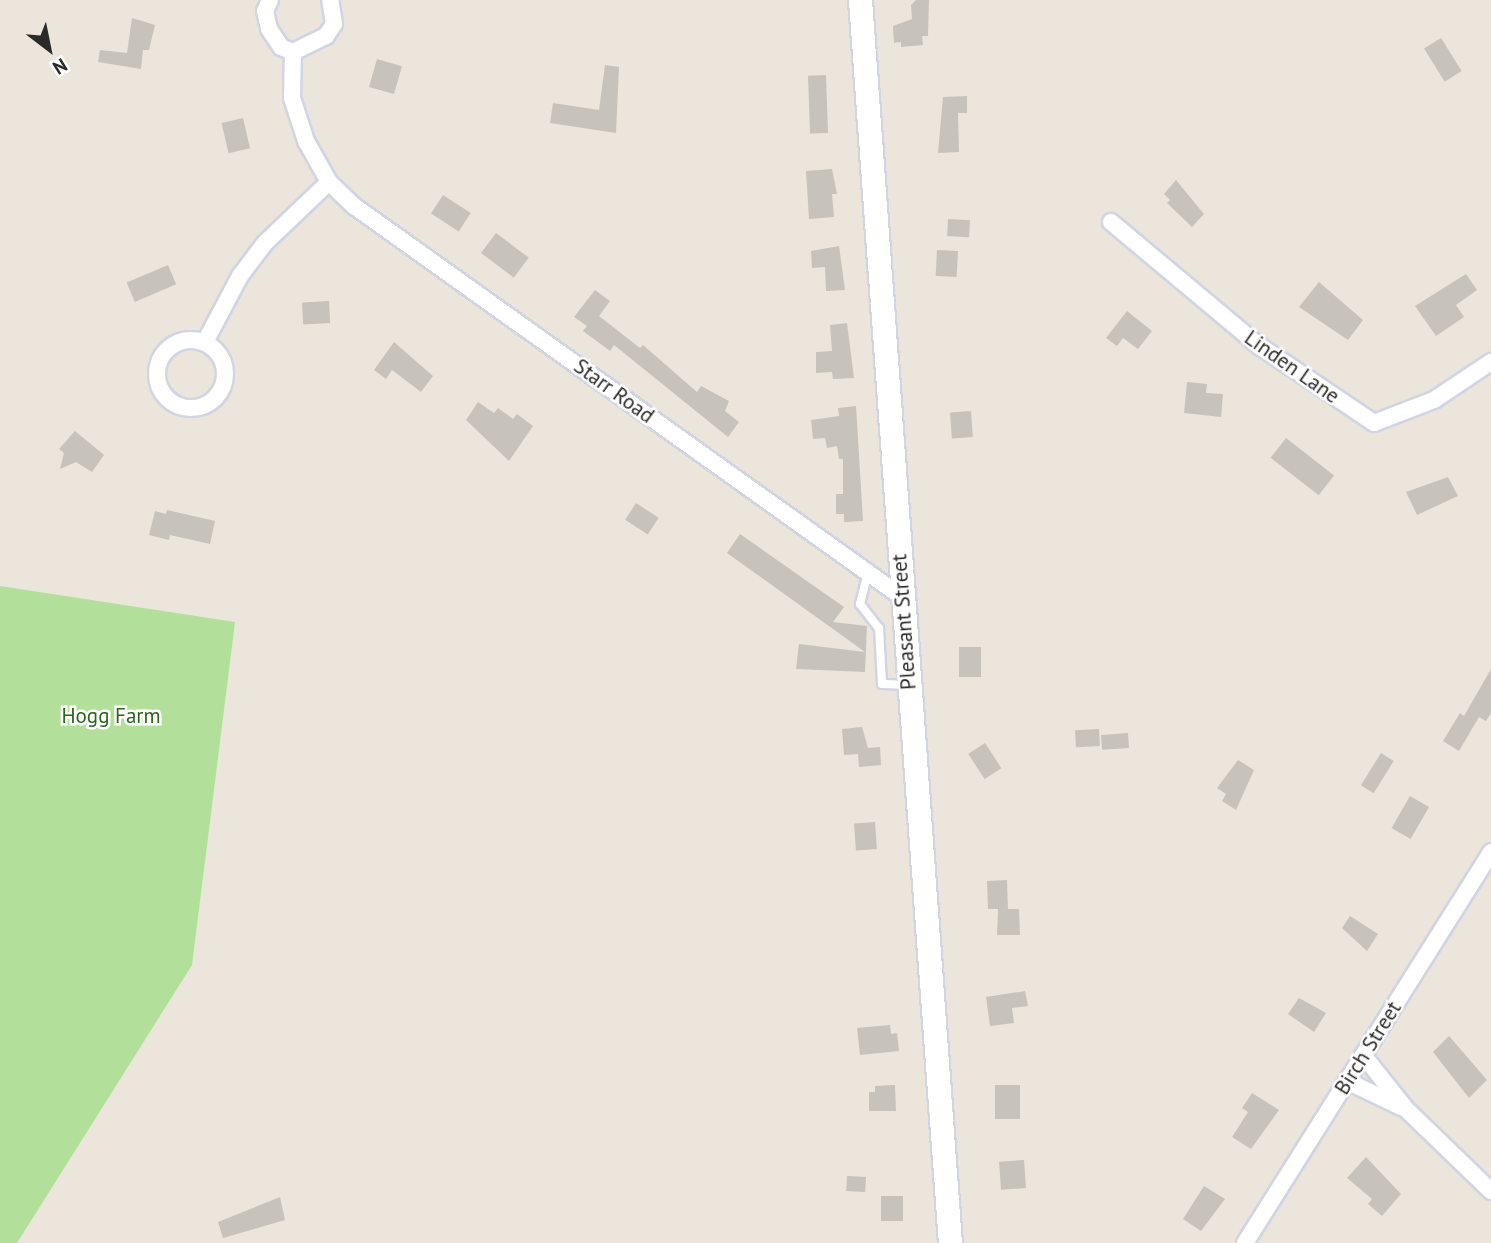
<!DOCTYPE html>
<style>
body{margin:0}
#map{position:relative;width:1491px;height:1243px;overflow:hidden;background:#ebe5dc;font-family:"PT Sans",sans-serif}
div>[style]{position:absolute}
.green>*{inset:0;background:#b2e09a}
.building>*{inset:0;background:#c7c3bb;transform-origin:0 0}
.roads{filter:drop-shadow(2px 0 #d1d5e2) drop-shadow(-2px 0 #d1d5e2) drop-shadow(0 2px #d1d5e2) drop-shadow(0 -2px #d1d5e2)}
.service>*{height:8px;margin:-4px;padding:0 4px;transform-origin:4px;border-radius:4px;background:#fff}
.minor>*{height:16px;margin:-8px;padding:0 8px;transform-origin:8px;border-radius:8px;background:#fff}
.minor>.ring{margin:-8px;padding:0;box-sizing:content-box;background:none;border:16px solid #fff;border-radius:50%}
.secondary>*{height:23px;margin:-11.5px;padding:0 11.5px;transform-origin:11.5px;border-radius:11.5px;background:#fff}
span{translate:-50% -50%;white-space:nowrap;text-align:center;line-height:1.15;-webkit-text-stroke:5px #fff;paint-order:stroke}
.street-label{font-size:21px;color:#2a2a2a}
.park-label{font-size:21px;color:#2c641c}
.north{position:absolute;left:14px;top:14px;width:70px;height:70px;-webkit-text-stroke:5px #fff;paint-order:stroke;rotate:148deg;font-size:19px;font-weight:700;line-height:28px;text-align:center;color:#2a2a2a}
.north::after{content:'';display:block;margin:auto;width:24px;height:32px;background:#2a2a2a;clip-path:polygon(50% 0,100% 100%,50% 72%,0 100%)}
</style>
<div id="map">
<div class="green">
<i style="clip-path:polygon(0 586px,235px 622px,192px 965px,17px 1243px,0 1243px)"></i>
</div>
<div class="building">
<i style="clip-path:polygon(916px 0,929px 0,928px 36px,922px 36px,923px 45px,901px 47px,901px 42px,894px 43px,893px 26px,912px 19px,911px 5px)"></i>
<i style="clip-path:polygon(132px 18px,155px 25px,149px 50px,143px 50px,141px 69px,98px 62px,100px 50px,127px 53px)"></i>
<i style="left:1441px;top:38px;width:39px;height:20px;rotate:58deg"></i>
<i style="left:377px;top:59px;width:26px;height:29px;rotate:16deg"></i>
<i style="clip-path:polygon(605px 65px,619px 67px,616px 133px,550px 123px,553px 103px,599px 110px)"></i>
<i style="left:826px;top:75px;width:58px;height:18px;rotate:88deg"></i>
<i style="clip-path:polygon(967px 96px,967px 113px,958px 113px,959px 152px,938px 153px,943px 97px)"></i>
<i style="left:243px;top:118px;width:31px;height:22px;rotate:77deg"></i>
<i style="clip-path:polygon(832px 169px,837px 194px,832px 194px,834px 217px,809px 219px,806px 171px)"></i>
<i style="clip-path:polygon(1176px 180px,1204px 214px,1192px 227px,1167px 203px,1170px 200px,1164px 194px)"></i>
<i style="left:443px;top:195px;width:33px;height:22px;rotate:33deg"></i>
<i style="left:948px;top:219px;width:22px;height:17px;rotate:3deg"></i>
<i style="left:496px;top:233px;width:41px;height:25px;rotate:37deg"></i>
<i style="clip-path:polygon(839px 246px,845px 290px,826px 291px,825px 267px,812px 268px,811px 251px)"></i>
<i style="left:937px;top:250px;width:21px;height:26px;rotate:3deg"></i>
<i style="left:168px;top:265px;width:21px;height:45px;rotate:67deg"></i>
<i style="clip-path:polygon(1466px 274px,1477px 290px,1456px 305px,1464px 317px,1436px 336px,1415px 306px)"></i>
<i style="clip-path:polygon(1319px 282px,1363px 320px,1348px 340px,1299px 307px)"></i>
<i style="clip-path:polygon(595px 290px,610px 301px,599px 316px,640px 348px,643px 345px,697px 392px,701px 386px,729px 401px,725px 411px,739px 422px,728px 437px,614px 345px,610px 351px,583px 331px,587px 326px,574px 317px)"></i>
<i style="left:329px;top:301px;width:22px;height:27px;rotate:87deg"></i>
<i style="clip-path:polygon(1127px 311px,1152px 331px,1138px 349px,1123px 338px,1117px 346px,1106px 338px)"></i>
<i style="clip-path:polygon(847px 323px,854px 378px,833px 379px,832px 372px,816px 373px,816px 352px,832px 351px,830px 325px)"></i>
<i style="clip-path:polygon(394px 342px,433px 376px,421px 392px,392px 370px,386px 379px,374px 370px)"></i>
<i style="clip-path:polygon(1187px 382px,1207px 384px,1206px 393px,1223px 394px,1221px 417px,1184px 413px)"></i>
<i style="clip-path:polygon(478px 402px,494px 413px,498px 408px,513px 419px,517px 414px,533px 426px,509px 461px,466px 420px)"></i>
<i style="clip-path:polygon(856px 406px,863px 521px,844px 522px,844px 514px,836px 514px,836px 494px,843px 494px,843px 459px,839px 459px,837px 446px,827px 448px,825px 438px,813px 439px,811px 420px,839px 416px,838px 408px)"></i>
<i style="left:971px;top:411px;width:26px;height:21px;rotate:86deg"></i>
<i style="clip-path:polygon(75px 431px,104px 455px,92px 472px,76px 462px,60px 469px,64px 453px,59px 449px)"></i>
<i style="left:1286px;top:438px;width:61px;height:25px;rotate:38deg"></i>
<i style="clip-path:polygon(1448px 477px,1458px 496px,1417px 515px,1406px 492px)"></i>
<i style="left:636px;top:503px;width:27px;height:20px;rotate:33deg"></i>
<i style="clip-path:polygon(167px 510px,215px 521px,210px 544px,170px 535px,169px 540px,149px 535px,155px 511px,166px 514px)"></i>
<i style="clip-path:polygon(740px 534px,844px 607px,833px 622px,867px 626px,865px 672px,796px 669px,799px 644px,865px 652px,727px 553px)"></i>
<i style="left:959px;top:647px;width:22px;height:30px"></i>
<i style="clip-path:polygon(1491px 669px,1491px 713px,1486px 721px,1479px 717px,1459px 751px,1443px 741px,1460px 713px,1464px 716px)"></i>
<i style="clip-path:polygon(862px 727px,868px 748px,880px 747px,881px 765px,859px 767px,858px 754px,844px 755px,842px 729px)"></i>
<i style="left:1099px;top:729px;width:17px;height:24px;rotate:87deg"></i>
<i style="left:1128px;top:733px;width:15px;height:27px;rotate:86deg"></i>
<i style="left:985px;top:743px;width:30px;height:20px;rotate:57deg"></i>
<i style="left:1381px;top:753px;width:15px;height:38px;rotate:32deg"></i>
<i style="clip-path:polygon(1238px 760px,1254px 770px,1236px 810px,1222px 801px,1226px 794px,1217px 788px)"></i>
<i style="left:1410px;top:796px;width:22px;height:37px;rotate:30deg"></i>
<i style="left:875px;top:822px;width:27px;height:21px;rotate:86deg"></i>
<i style="clip-path:polygon(1007px 880px,1008px 909px,1019px 909px,1020px 935px,997px 935px,998px 909px,988px 909px,987px 881px)"></i>
<i style="clip-path:polygon(1350px 916px,1378px 934px,1367px 951px,1342px 928px)"></i>
<i style="clip-path:polygon(1025px 991px,1028px 1006px,1012px 1008px,1014px 1023px,990px 1026px,986px 997px)"></i>
<i style="clip-path:polygon(1299px 998px,1326px 1013px,1314px 1032px,1288px 1014px)"></i>
<i style="clip-path:polygon(890px 1025px,891px 1034px,897px 1033px,899px 1051px,860px 1055px,857px 1028px)"></i>
<i style="clip-path:polygon(1449px 1036px,1487px 1080px,1469px 1098px,1433px 1052px)"></i>
<i style="clip-path:polygon(895px 1085px,896px 1111px,869px 1111px,869px 1092px,875px 1092px,875px 1086px)"></i>
<i style="left:995px;top:1085px;width:25px;height:34px"></i>
<i style="clip-path:polygon(1252px 1093px,1279px 1110px,1251px 1149px,1232px 1137px,1248px 1112px,1242px 1108px)"></i>
<i style="clip-path:polygon(1366px 1157px,1401px 1194px,1382px 1216px,1368px 1204px,1372px 1199px,1347px 1178px)"></i>
<i style="left:1024px;top:1160px;width:28px;height:25px;rotate:86deg"></i>
<i style="left:847px;top:1176px;width:19px;height:15px;rotate:3deg"></i>
<i style="clip-path:polygon(1204px 1186px,1225px 1199px,1201px 1231px,1183px 1219px)"></i>
<i style="left:881px;top:1196px;width:22px;height:25px"></i>
<i style="clip-path:polygon(280px 1197px,285px 1220px,223px 1238px,218px 1222px)"></i>
</div>
<div class="roads">
<div class="service">
<i style="left:868px;top:572px;width:33px;rotate:104deg"></i>
<i style="left:860px;top:604px;width:31px;rotate:52deg"></i>
<i style="left:879px;top:628px;width:56px;rotate:86.9deg"></i>
<i style="left:882px;top:684px;width:24px;rotate:2deg"></i>
</div>
<div class="minor">
<i style="left:270px;top:0;width:12px;rotate:114deg"></i>
<i style="left:265px;top:11px;width:18px;rotate:77deg"></i>
<i style="left:269px;top:29px;width:22px;rotate:56deg"></i>
<i style="left:281px;top:47px;width:13px;rotate:23deg"></i>
<i style="left:293px;top:52px;width:37px;rotate:-26deg"></i>
<i style="left:326px;top:36px;width:14px;rotate:-56deg"></i>
<i style="left:334px;top:24px;width:24px;rotate:-99deg"></i>
<i style="left:329px;top:182px;width:35px;rotate:44deg"></i>
<i style="left:354px;top:206px;width:673px;rotate:35.51deg"></i>
<i style="left:1111px;top:222px;width:192px;rotate:39.9deg"></i>
<i style="left:1258px;top:345px;width:140px;rotate:33.9deg"></i>
<i style="left:1374px;top:423px;width:64px;rotate:-21deg"></i>
<i style="left:1434px;top:400px;width:69px;rotate:-33.7deg"></i>
<i class="ring" style="left:157px;top:340px;width:52px;height:52px"></i>
<i style="left:205px;top:342px;width:75px;rotate:-62.1deg"></i>
<i style="left:240px;top:276px;width:41px;rotate:-52.9deg"></i>
<i style="left:265px;top:243px;width:88px;rotate:-43.6deg"></i>
<i style="left:329px;top:182px;width:47px;rotate:-119.3deg"></i>
<i style="left:306px;top:141px;width:45px;rotate:-108deg"></i>
<i style="left:292px;top:98px;width:46px;rotate:-88.8deg"></i>
<i style="left:1363px;top:1055px;width:69px;rotate:51.5deg"></i>
<i style="left:1406px;top:1109px;width:118px;rotate:44deg"></i>
<i style="left:1347px;top:1081px;width:60px;rotate:25.7deg"></i>
<i style="left:1245px;top:1243px;width:462px;rotate:-57.8deg"></i>
</div>
<div class="secondary">
<i style="left:860px;top:0;width:1246px;rotate:85.86deg"></i>
</div>
</div>
<div class="street-label">
<span style="left:1292px;top:367px;rotate:35deg">Linden Lane</span>
<span style="left:614px;top:391px;rotate:36deg">Starr Road</span>
<span style="left:904px;top:622px;rotate:-94deg">Pleasant Street</span>
<span style="left:1368px;top:1048px;rotate:-58deg">Birch Street</span>
</div>
<div class="park-label">
<span style="left:111px;top:716px">Hogg Farm</span>
</div>
<div class="north">N</div>
</div>
